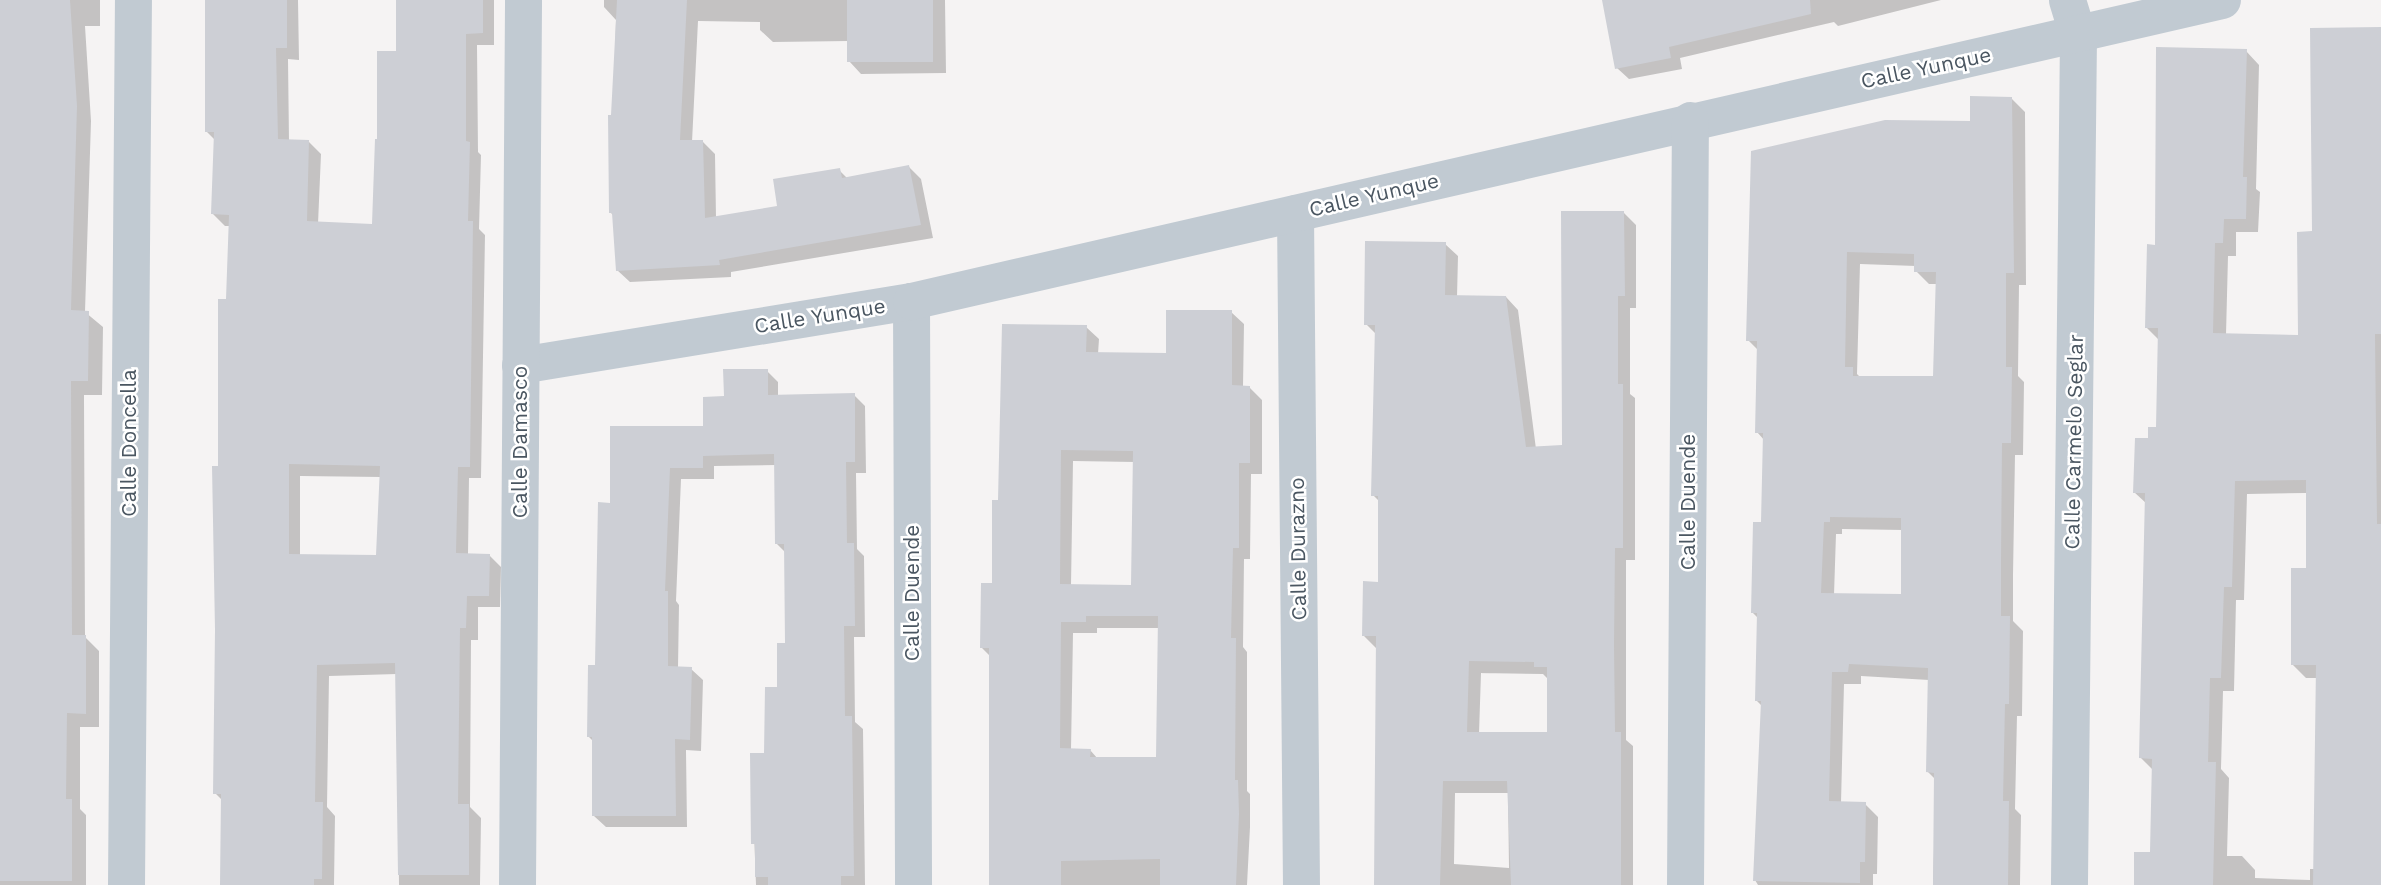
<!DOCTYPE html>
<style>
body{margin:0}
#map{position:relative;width:2381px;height:885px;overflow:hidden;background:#f5f3f3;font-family:"Work Sans",sans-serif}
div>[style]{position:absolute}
.shadow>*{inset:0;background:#0003}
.building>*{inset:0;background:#cdcfd5;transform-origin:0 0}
.street>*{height:37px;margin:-18.5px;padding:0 18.5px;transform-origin:18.5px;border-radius:18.5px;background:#c1cad2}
span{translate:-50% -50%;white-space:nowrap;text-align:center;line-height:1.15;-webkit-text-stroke:5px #fff;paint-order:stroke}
.street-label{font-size:21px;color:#4a5661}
</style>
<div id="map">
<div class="shadow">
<i style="clip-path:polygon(0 0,100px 0,100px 26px,85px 26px,91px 121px,85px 312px,103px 327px,102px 395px,84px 395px,85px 637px,99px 651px,99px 727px,80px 727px,80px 809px,86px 815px,86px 885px,0 885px)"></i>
<i style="clip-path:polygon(evenodd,207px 0,298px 0,299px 60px,288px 59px,289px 141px,309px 142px,321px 154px,318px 224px,374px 225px,379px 141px,398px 53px,398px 0,494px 0,494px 45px,477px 45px,478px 152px,481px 155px,479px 229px,485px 235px,481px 478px,469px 478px,468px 555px,489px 555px,501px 567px,500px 607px,478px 607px,478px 640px,471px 640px,470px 807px,481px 818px,480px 885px,399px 885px,397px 674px,329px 676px,327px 807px,335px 816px,334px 885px,222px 885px,223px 801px,215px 793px,220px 468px,230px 226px,225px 226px,213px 214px,215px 140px,207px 132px,207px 0,300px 476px,381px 477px,377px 557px,300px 556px,300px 476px)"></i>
<i style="clip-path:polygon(604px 0,945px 0,946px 73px,861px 74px,849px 61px,849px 41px,773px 42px,760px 30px,760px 22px,698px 21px,692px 142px,703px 142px,715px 154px,716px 218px,779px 207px,839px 170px,848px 179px,909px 167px,921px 179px,933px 238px,731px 272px,731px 277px,630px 282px,617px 270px,614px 216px,611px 213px,616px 20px,604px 7px)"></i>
<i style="clip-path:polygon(1603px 0,1941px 0,1838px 26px,1834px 22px,1680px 58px,1682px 69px,1629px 79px,1617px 68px)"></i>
<i style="clip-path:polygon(evenodd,2381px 29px,2381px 885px,2135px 885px,2152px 854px,2153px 770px,2141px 758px,2147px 504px,2134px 492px,2149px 440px,2157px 429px,2160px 341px,2146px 327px,2157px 246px,2246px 51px,2259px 65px,2256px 189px,2260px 192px,2258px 232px,2236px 232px,2236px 256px,2228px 256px,2226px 335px,2300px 337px,2314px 233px,2381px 29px,2307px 493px,2307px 570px,2292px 664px,2306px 678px,2317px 678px,2315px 869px,2310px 869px,2310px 880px,2255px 878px,2255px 870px,2242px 856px,2227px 856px,2229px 778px,2221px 769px,2223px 691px,2234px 691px,2236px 600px,2244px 600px,2247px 494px,2307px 493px)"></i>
<i style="clip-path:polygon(evenodd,2012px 99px,2025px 112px,2026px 285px,2019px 285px,2018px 376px,2024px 382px,2023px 455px,2015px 455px,2013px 576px,2013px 621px,2023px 631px,2022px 716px,2017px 716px,2015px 809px,2021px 815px,2020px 885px,1933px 885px,1936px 780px,1928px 772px,1929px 680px,1861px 676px,1861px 684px,1844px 684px,1841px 803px,1865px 804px,1878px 817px,1877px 874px,1873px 874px,1873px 885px,1758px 885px,1755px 880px,1763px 707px,1756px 700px,1758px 618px,1752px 612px,1762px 524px,1765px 441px,1757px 432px,1758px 350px,1748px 340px,1972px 123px,2012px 99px,1860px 264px,1916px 266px,1916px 271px,1929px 284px,1937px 284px,1935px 377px,1861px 378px,1857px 374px,1860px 264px,2012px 99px,1842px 529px,1903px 530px,1903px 596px,1834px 595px,1836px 534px,1842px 534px,1842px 529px)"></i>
<i style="clip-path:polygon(evenodd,1624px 213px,1636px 225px,1636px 308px,1630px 308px,1630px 394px,1635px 398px,1635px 560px,1626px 560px,1626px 740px,1633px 746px,1633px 885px,1376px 885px,1376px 648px,1364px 636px,1379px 583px,1380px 502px,1373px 495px,1377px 335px,1366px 324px,1445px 244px,1458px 256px,1457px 297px,1506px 297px,1518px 310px,1536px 449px,1563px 447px,1624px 213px,1481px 673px,1543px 674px,1549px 680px,1549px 734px,1479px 734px,1481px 673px,1624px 213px,1455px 793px,1508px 793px,1509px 868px,1454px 864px,1455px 793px)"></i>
<i style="clip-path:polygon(evenodd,1231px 312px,1244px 324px,1243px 387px,1250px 388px,1262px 400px,1262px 474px,1251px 474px,1250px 559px,1244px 559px,1243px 647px,1247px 652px,1247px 791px,1250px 794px,1250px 827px,1247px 885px,990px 885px,991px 657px,982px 648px,993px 585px,999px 502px,1086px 327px,1099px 339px,1098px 354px,1168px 355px,1231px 312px,1073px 461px,1135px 462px,1133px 587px,1071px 586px,1073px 461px,1231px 312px,1097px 628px,1159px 628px,1158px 758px,1098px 759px,1090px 750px,1071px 750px,1073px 633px,1097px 633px,1097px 628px)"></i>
<i style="clip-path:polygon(767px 371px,778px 382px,778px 396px,854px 395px,865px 406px,866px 473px,856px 473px,857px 549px,864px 556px,865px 637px,854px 637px,855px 722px,863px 729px,865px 885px,756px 885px,751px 755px,766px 755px,787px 644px,786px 553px,776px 543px,776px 465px,714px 466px,714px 479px,681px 479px,676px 601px,679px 605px,678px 668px,691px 669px,703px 680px,701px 751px,686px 750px,687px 827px,606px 827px,594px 816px,594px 742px,588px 736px,612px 505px,704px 428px,726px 398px)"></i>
</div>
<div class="building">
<i style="clip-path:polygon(0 0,70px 0,77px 106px,71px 310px,89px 311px,88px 381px,71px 381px,72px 635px,86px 635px,86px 714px,67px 713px,66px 799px,72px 799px,72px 881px,0 881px)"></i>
<i style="clip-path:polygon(evenodd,205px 0,287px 0,287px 48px,276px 48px,278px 139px,309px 140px,307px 221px,372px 224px,375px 139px,377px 139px,377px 51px,396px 51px,396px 0,483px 0,483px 33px,466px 34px,466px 141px,470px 142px,468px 221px,473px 221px,470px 467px,458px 467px,456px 553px,490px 554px,489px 596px,467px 596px,466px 628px,460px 628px,458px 804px,469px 804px,469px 875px,398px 875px,395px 663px,317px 665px,315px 802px,323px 802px,322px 879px,314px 879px,314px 885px,220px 885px,221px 794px,213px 794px,215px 630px,212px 466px,218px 466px,218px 299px,226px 299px,229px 215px,211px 214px,214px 132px,205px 132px,205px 0,289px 464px,380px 466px,376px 555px,289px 554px,289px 464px)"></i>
<i style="clip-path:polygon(617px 0,687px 0,680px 140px,703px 140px,705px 218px,777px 206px,773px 179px,840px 168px,842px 178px,909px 165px,921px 225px,719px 260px,720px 265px,616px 271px,612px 213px,609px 213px,608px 115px,611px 115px)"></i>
<i style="left:847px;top:0;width:86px;height:62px"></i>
<i style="clip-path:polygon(1602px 0,1810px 0,1811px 14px,1669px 47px,1671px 58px,1615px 69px)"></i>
<i style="clip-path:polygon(2381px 27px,2381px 334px,2375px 334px,2377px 524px,2381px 524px,2381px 885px,2313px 885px,2316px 665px,2291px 665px,2291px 568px,2306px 568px,2306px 480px,2235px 481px,2232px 587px,2224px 587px,2221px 678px,2210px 678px,2208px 762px,2216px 762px,2213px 885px,2134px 885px,2134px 852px,2150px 852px,2152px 759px,2139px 758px,2145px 493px,2133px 493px,2135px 438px,2148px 438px,2148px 427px,2156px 427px,2158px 328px,2145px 328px,2147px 244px,2155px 245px,2156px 47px,2247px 49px,2243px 177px,2247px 177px,2246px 219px,2224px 219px,2223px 243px,2215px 243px,2213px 333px,2298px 335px,2297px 232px,2312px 231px,2310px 28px)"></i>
<i style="clip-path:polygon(evenodd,1970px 96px,2012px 97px,2014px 273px,2006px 273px,2006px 367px,2012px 367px,2011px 443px,2002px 443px,2001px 562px,2001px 616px,2010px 616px,2009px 704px,2005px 704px,2003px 801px,2009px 801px,2008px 885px,1933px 885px,1934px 773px,1926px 772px,1928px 668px,1849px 664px,1848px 672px,1832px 672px,1829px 801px,1866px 802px,1865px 862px,1860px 862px,1860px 883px,1753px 881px,1761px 701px,1755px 701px,1757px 613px,1751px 613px,1753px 522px,1761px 522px,1763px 433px,1755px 433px,1757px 341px,1746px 341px,1751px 151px,1885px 120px,1970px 121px,1970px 96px,1847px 252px,1914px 254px,1914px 272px,1936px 272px,1933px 376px,1853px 376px,1853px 367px,1845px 367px,1847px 252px,1970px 96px,1830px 517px,1901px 518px,1901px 594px,1821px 593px,1824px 522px,1830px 522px,1830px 517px)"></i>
<i style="clip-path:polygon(evenodd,1561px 211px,1624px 211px,1625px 296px,1618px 296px,1618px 384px,1623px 384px,1623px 548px,1615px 548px,1614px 645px,1615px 732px,1621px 732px,1621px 885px,1511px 885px,1507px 781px,1443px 781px,1440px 885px,1374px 885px,1376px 636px,1362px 636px,1363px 581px,1378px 582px,1378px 496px,1371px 496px,1375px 325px,1364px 325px,1365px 241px,1446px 242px,1445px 295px,1506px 296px,1526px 447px,1562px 445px,1561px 211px,1469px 661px,1534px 662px,1534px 667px,1547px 667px,1547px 732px,1467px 732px,1469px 661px)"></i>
<i style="clip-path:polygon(evenodd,1166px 310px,1232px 310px,1232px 385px,1250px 386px,1250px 463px,1239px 463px,1239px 548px,1233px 548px,1231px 638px,1236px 638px,1235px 780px,1238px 780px,1239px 814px,1236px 885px,1160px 885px,1160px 859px,1061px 861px,1061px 885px,989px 885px,989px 648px,980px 648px,981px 583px,992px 583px,992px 500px,998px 500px,1002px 324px,1087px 325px,1086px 352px,1166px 353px,1166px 310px,1061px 450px,1133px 451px,1131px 585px,1060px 584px,1061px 450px,1166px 310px,1086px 616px,1158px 616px,1156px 757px,1090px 757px,1091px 749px,1060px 748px,1061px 622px,1086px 622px,1086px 616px)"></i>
<i style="clip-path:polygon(723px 369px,768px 369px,768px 395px,855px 393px,855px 462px,846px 462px,847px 543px,854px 543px,855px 626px,844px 626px,845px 716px,852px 716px,854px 876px,841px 876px,841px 885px,768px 885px,768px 877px,755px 877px,755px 844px,751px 844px,750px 753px,764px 753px,765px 687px,777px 687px,777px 643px,785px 643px,784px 544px,775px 544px,774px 454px,703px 456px,703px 397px,724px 396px)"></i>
<i style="clip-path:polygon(610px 426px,703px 426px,703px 468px,670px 468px,665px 591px,668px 591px,668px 666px,692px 667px,690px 740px,675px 739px,676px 816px,592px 816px,592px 737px,587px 737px,588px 665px,595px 665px,598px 502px,610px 503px)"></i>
</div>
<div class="street">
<i style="left:2067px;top:0;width:37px;rotate:73deg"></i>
<i style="left:2078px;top:35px;width:850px;rotate:90.61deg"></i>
<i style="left:1295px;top:213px;width:672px;rotate:89.49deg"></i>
<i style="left:911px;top:301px;width:584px;rotate:89.8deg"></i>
<i style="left:520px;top:365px;width:396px;rotate:-9.3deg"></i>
<i style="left:911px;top:301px;width:1345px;rotate:-12.93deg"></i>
<i style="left:126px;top:885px;width:885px;rotate:-89.55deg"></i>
<i style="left:517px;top:885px;width:885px;rotate:-89.61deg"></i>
<i style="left:1685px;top:885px;width:765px;rotate:-89.63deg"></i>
</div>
<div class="street-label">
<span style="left:1926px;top:68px;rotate:-12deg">Calle Yunque</span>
<span style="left:1374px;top:195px;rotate:-13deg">Calle Yunque</span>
<span style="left:820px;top:316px;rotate:-9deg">Calle Yunque</span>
<span style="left:520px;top:442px;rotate:-90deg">Calle Damasco</span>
<span style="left:2074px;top:442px;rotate:-89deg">Calle Carmelo Seglar</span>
<span style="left:129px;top:443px;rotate:-90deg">Calle Doncella</span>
<span style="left:1688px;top:502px;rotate:-90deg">Calle Duende</span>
<span style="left:1298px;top:549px;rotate:-91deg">Calle Durazno</span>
<span style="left:912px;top:593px;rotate:-90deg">Calle Duende</span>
</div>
</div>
